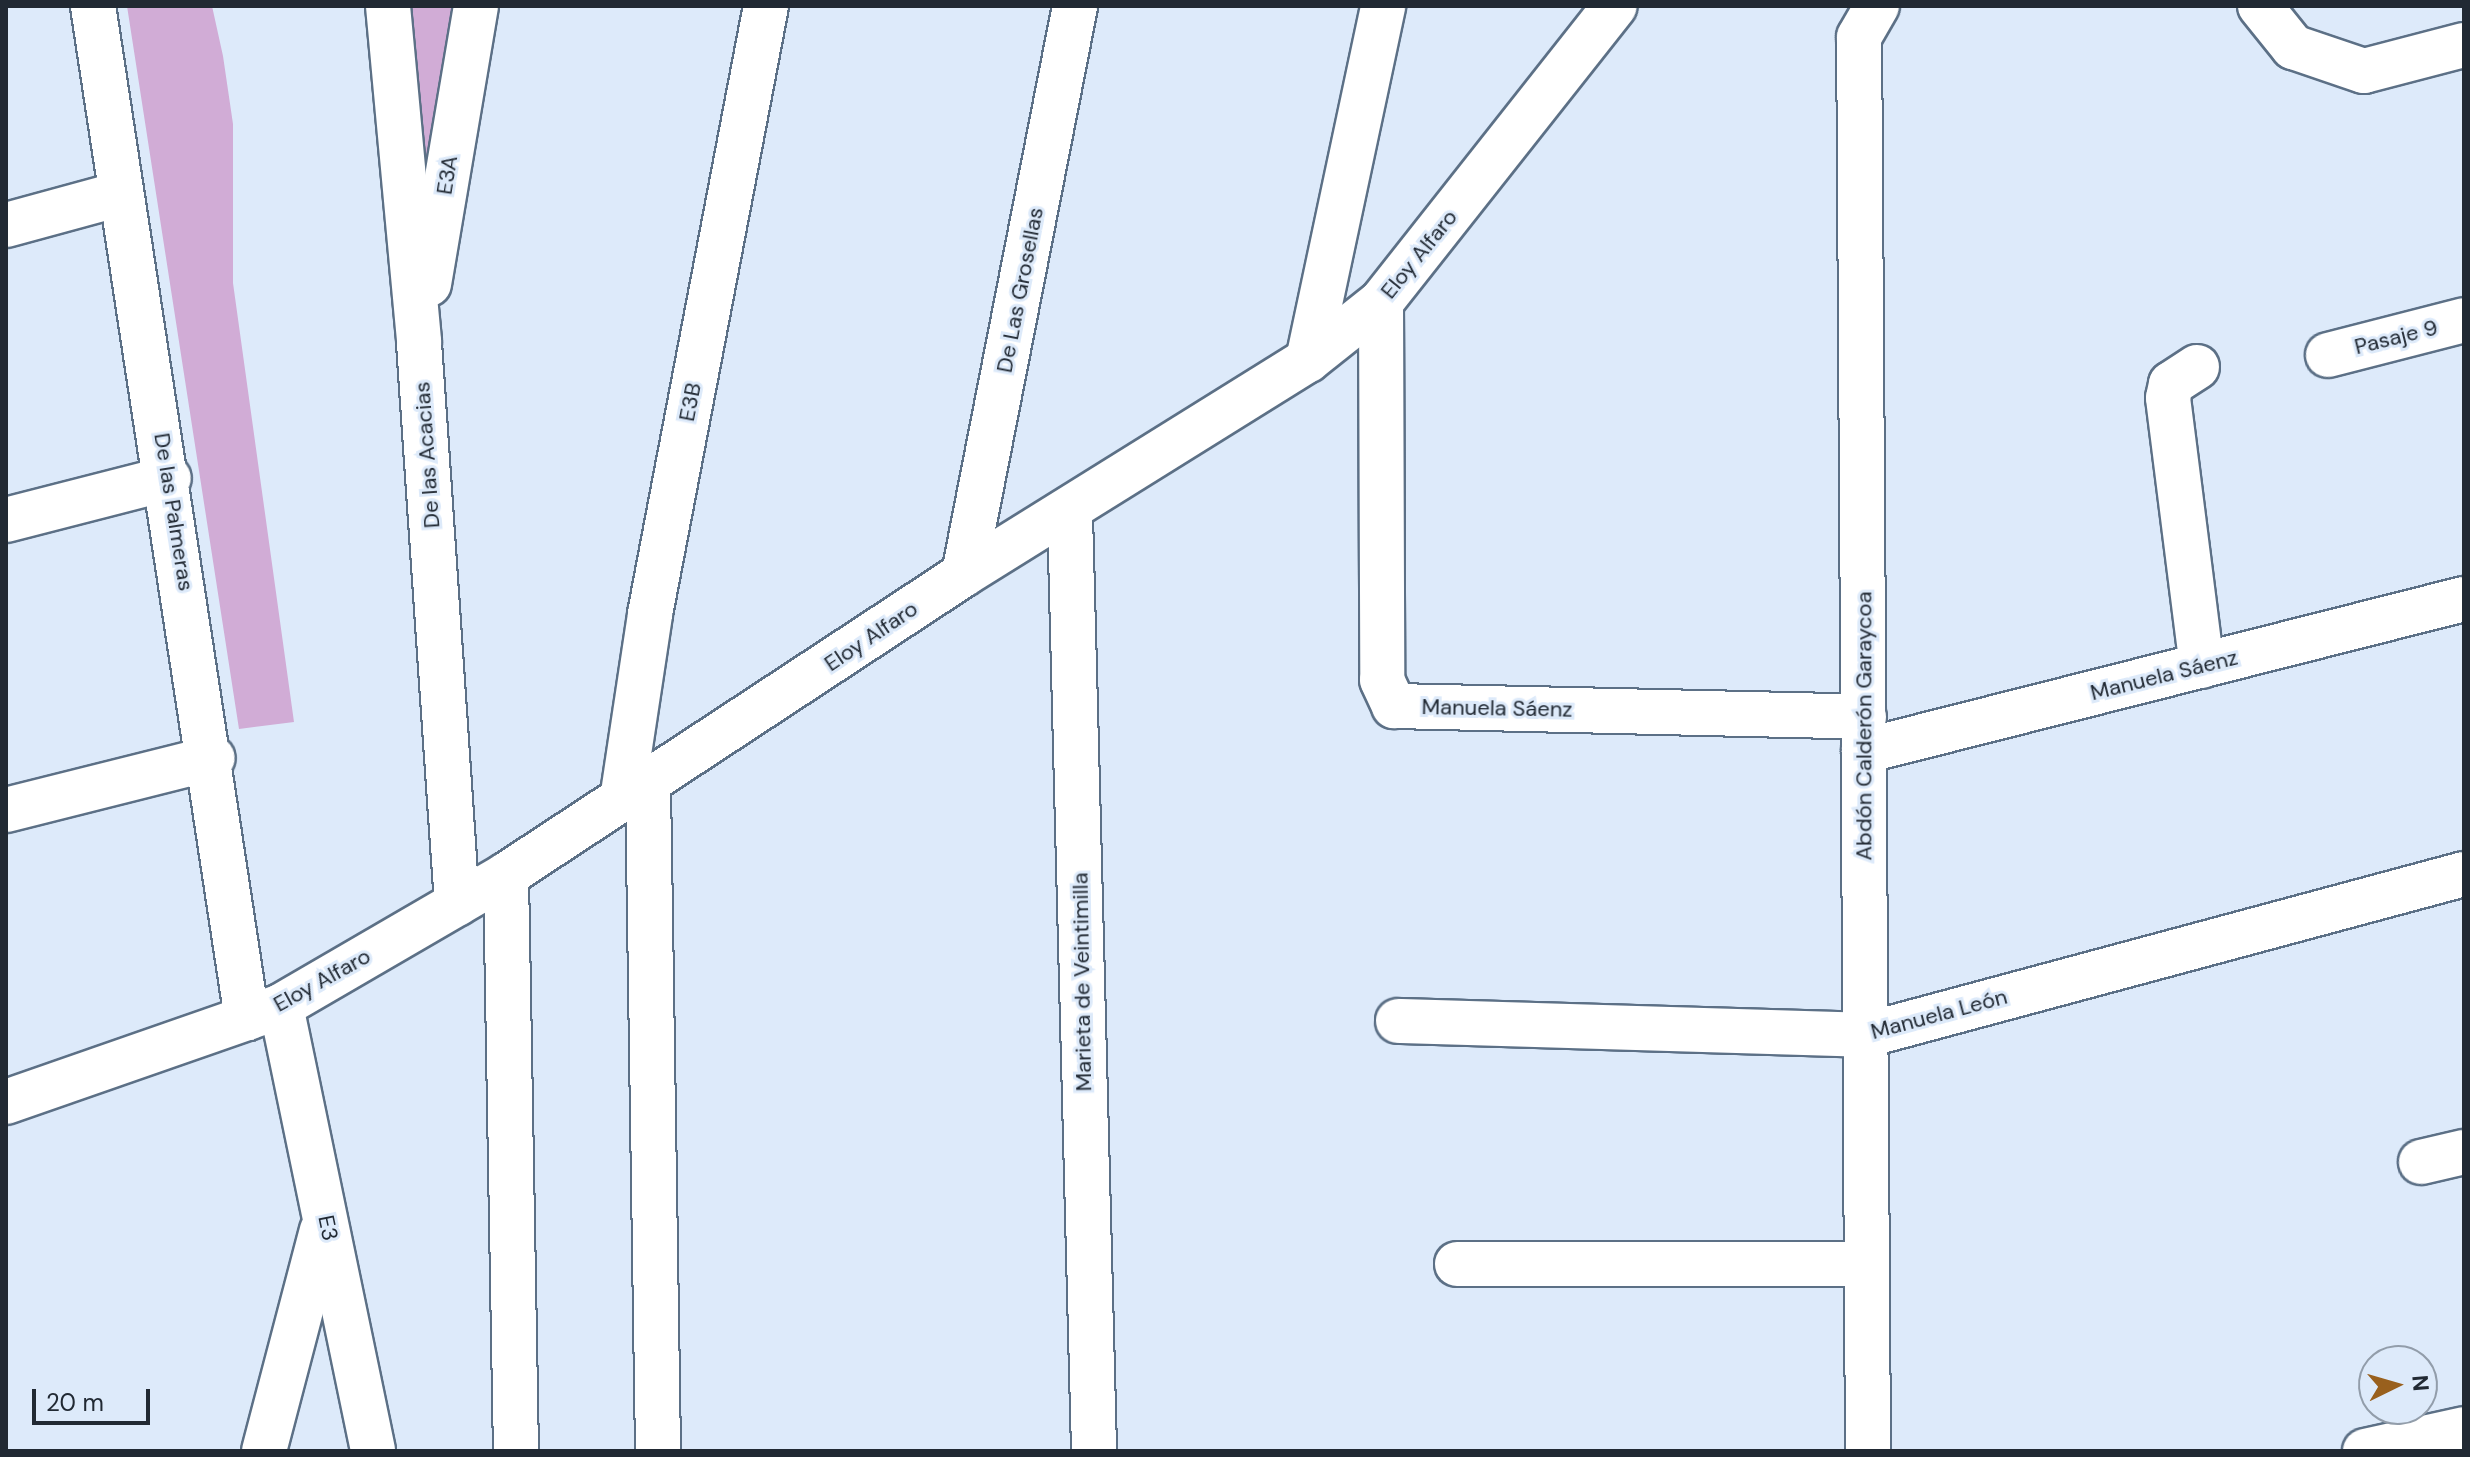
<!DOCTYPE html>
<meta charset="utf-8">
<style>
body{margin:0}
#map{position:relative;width:2470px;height:1457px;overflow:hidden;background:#ddeafa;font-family:"DM Sans",sans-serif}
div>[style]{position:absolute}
.green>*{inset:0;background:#d1acd6}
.roads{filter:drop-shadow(2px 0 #5c7086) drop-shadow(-2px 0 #5c7086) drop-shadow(0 2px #5c7086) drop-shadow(0 -2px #5c7086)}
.minor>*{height:44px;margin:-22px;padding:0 22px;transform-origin:22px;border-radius:22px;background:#fff}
.tertiary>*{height:44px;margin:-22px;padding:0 22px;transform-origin:22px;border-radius:22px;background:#fff}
span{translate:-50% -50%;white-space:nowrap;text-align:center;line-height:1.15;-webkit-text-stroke:6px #ddeafa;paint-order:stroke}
.street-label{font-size:22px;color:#212933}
.frame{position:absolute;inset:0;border:8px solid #212933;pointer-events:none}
.north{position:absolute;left:2358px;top:1345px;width:80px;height:80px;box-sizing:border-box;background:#ddeafa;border:2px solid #929daa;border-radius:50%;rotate:85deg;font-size:22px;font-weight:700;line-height:32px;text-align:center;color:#212933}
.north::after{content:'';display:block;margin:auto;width:28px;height:36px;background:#99601d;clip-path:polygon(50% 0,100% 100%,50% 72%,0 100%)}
.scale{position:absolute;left:32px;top:1389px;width:118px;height:36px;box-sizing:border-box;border:4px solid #212933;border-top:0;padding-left:10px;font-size:24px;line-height:28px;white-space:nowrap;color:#212933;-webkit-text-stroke:6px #ddeafa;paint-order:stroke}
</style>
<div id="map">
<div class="green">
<i style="clip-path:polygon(127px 6px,212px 6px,223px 56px,233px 124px,233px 283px,294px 722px,239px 729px)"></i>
<i style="clip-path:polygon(397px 6px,465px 6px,422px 268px)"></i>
</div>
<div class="roads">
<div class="minor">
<i style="left:93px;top:6px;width:1024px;rotate:81.35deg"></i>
<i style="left:388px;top:6px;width:338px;rotate:84.7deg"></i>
<i style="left:419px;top:343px;width:562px;rotate:86.12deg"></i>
<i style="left:2260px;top:6px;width:53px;rotate:51.2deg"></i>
<i style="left:2293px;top:47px;width:75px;rotate:18.7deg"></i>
<i style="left:2364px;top:71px;width:103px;rotate:-14.6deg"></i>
<i style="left:6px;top:225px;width:118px;rotate:-15.2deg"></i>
<i style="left:429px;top:284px;width:282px;rotate:-80.4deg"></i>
<i style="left:1381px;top:302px;width:378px;rotate:89.8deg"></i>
<i style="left:1382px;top:680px;width:29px;rotate:65deg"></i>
<i style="left:1394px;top:706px;width:470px;rotate:1.3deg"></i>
<i style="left:2328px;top:355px;width:140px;rotate:-14.4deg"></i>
<i style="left:1308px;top:360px;width:362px;rotate:-78deg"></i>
<i style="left:2197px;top:367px;width:31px;rotate:147deg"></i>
<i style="left:2171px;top:384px;width:14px;rotate:102deg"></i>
<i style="left:2168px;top:398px;width:270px;rotate:82.8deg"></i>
<i style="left:1070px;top:514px;width:937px;rotate:88.53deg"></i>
<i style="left:6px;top:520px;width:168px;rotate:-14.4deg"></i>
<i style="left:964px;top:574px;width:579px;rotate:-78.94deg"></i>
<i style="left:1864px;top:751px;width:619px;rotate:-14.22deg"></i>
<i style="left:648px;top:784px;width:667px;rotate:89.14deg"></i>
<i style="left:622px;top:800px;width:188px;rotate:-81.4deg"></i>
<i style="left:650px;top:614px;width:619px;rotate:-79.2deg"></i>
<i style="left:6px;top:810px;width:213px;rotate:-14.1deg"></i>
<i style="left:506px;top:875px;width:576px;rotate:89.01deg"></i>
<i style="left:281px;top:1006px;width:454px;rotate:78.3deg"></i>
<i style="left:1398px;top:1021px;width:468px;rotate:1.7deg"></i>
<i style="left:1866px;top:1035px;width:619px;rotate:-15.07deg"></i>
<i style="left:2421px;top:1162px;width:44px;rotate:-13.1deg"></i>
<i style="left:1457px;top:1264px;width:410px"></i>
<i style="left:264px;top:1451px;width:228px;rotate:-75.3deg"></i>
<i style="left:1868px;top:1451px;width:1414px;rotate:-90.36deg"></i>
<i style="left:1859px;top:37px;width:36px;rotate:-60deg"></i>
<i style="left:2365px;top:1451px;width:101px;rotate:-12.5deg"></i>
</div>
<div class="tertiary">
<i style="left:6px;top:1102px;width:291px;rotate:-19.2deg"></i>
<i style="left:281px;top:1006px;width:260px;rotate:-30.2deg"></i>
<i style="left:506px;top:875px;width:548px;rotate:-33.31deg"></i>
<i style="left:964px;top:574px;width:405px;rotate:-31.9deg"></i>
<i style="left:1308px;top:360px;width:93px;rotate:-38.5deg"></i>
<i style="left:1381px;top:302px;width:377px;rotate:-51.7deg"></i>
</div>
</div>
<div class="street-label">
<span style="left:447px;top:175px;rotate:-81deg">E3A</span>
<span style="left:1419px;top:254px;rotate:-51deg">Eloy Alfaro</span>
<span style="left:1020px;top:290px;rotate:-79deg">De Las Grosellas</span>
<span style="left:2396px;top:337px;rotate:-14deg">Pasaje 9</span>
<span style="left:690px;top:402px;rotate:-79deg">E3B</span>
<span style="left:427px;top:455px;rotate:-94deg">De las Acacias</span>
<span style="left:174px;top:512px;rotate:81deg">De las Palmeras</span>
<span style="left:871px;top:636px;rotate:-34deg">Eloy Alfaro</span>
<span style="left:2164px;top:675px;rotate:-14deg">Manuela Sáenz</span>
<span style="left:1497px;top:708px;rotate:1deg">Manuela Sáenz</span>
<span style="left:1864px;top:726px;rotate:-90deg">Abdón Calderón Garaycoa</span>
<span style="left:322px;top:980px;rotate:-29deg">Eloy Alfaro</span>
<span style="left:1082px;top:982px;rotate:-91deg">Marieta de Veintimilla</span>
<span style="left:1939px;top:1014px;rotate:-15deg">Manuela León</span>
<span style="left:328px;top:1228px;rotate:78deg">E3</span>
</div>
<div class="frame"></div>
<div class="north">N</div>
<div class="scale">20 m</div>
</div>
